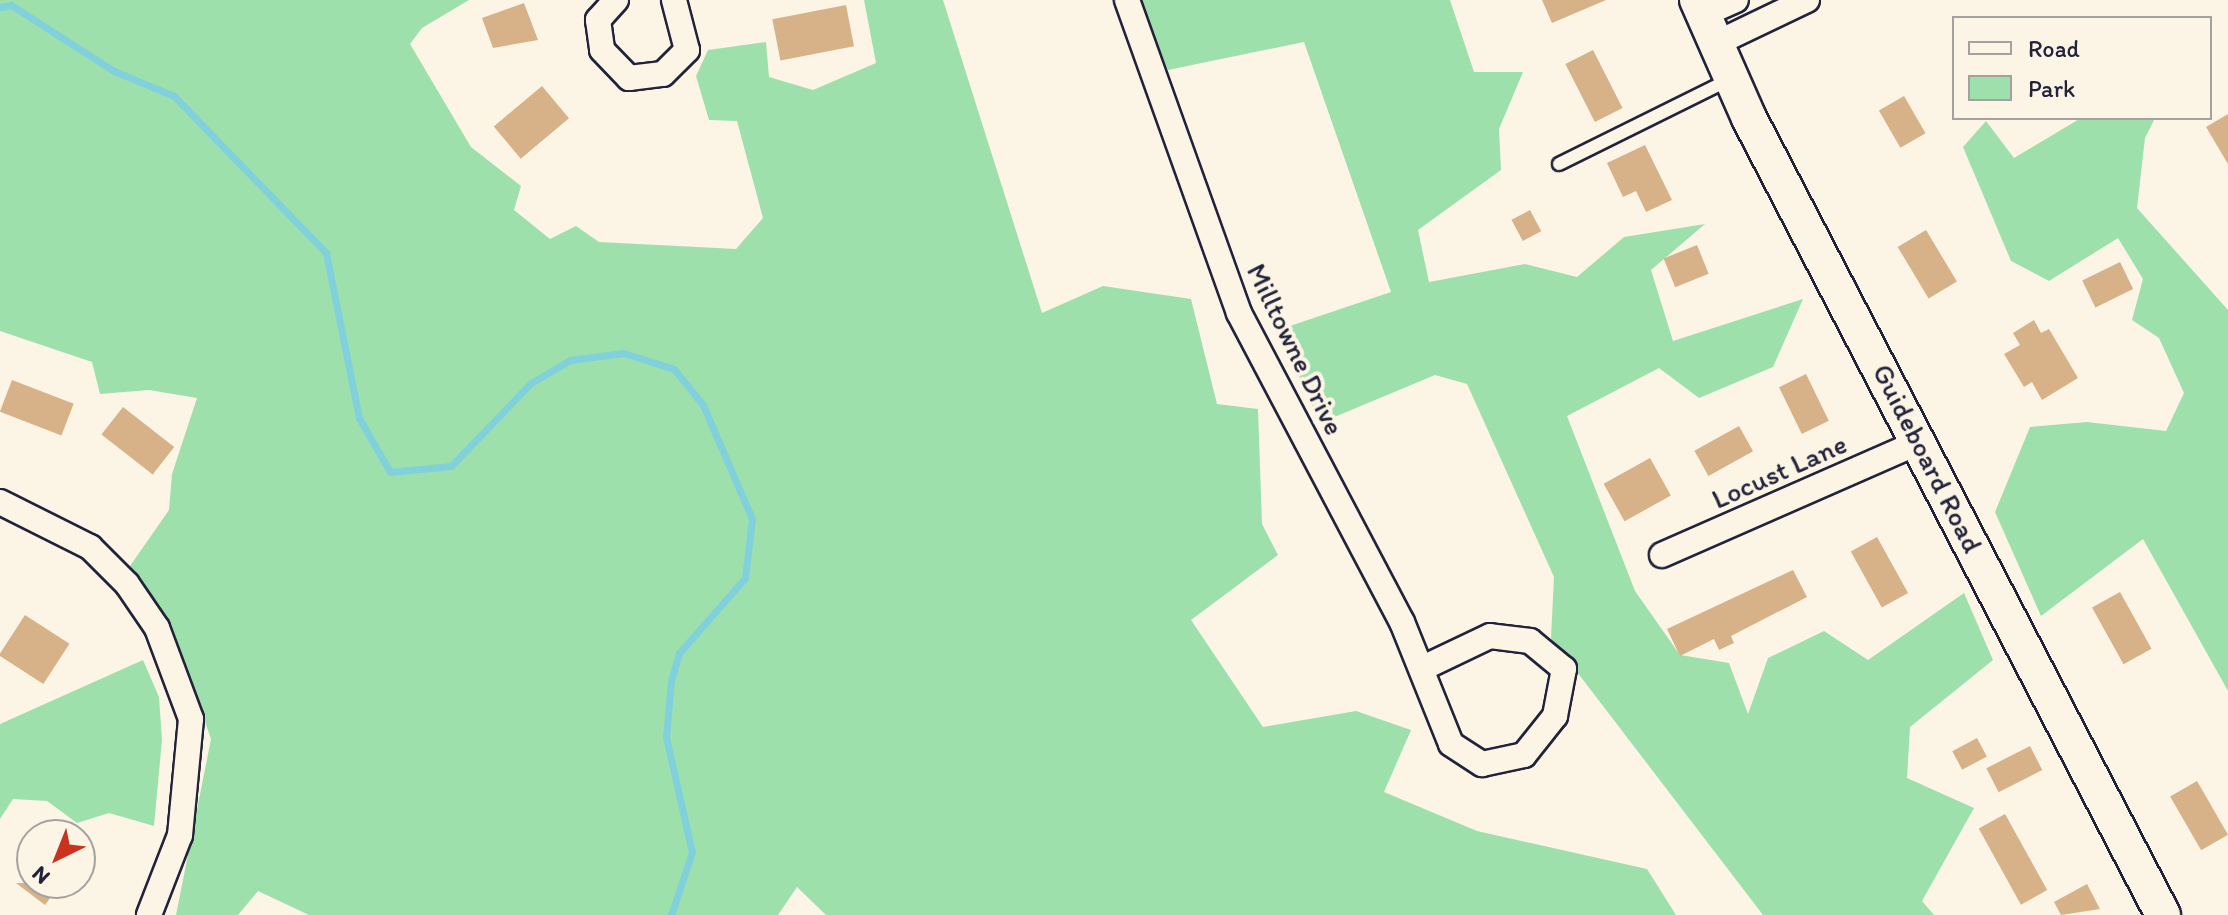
<!DOCTYPE html>
<style>
body{margin:0}
#map{position:relative;width:2228px;height:915px;overflow:hidden;background:#fcf5e5;font-family:Itim,sans-serif}
div>[style]{position:absolute}
.green>*{inset:0;background:#9ee0ab}
.stream>*{height:7px;margin:-3.5px;padding:0 3.5px;transform-origin:3.5px;border-radius:3.5px;background:#81d1dc}
.building>*{inset:0;background:#d7b188;transform-origin:0 0}
.roads{filter:drop-shadow(2px 0 #22223b) drop-shadow(-2px 0 #22223b) drop-shadow(0 2px #22223b) drop-shadow(0 -2px #22223b)}
.lane>*{height:12px;margin:-6px;padding:0 6px;transform-origin:6px;border-radius:6px;background:#fcf5e5}
.street>*{height:24px;margin:-12px;padding:0 12px;transform-origin:12px;border-radius:12px;background:#fcf5e5}
.secondary>*{height:34px;margin:-17px;padding:0 17px;transform-origin:17px;border-radius:17px;background:#fcf5e5}
span{translate:-50% -50%;white-space:nowrap;text-align:center;line-height:1.15;-webkit-text-stroke:8px #fcf5e5;paint-order:stroke}
.street-label{font-size:28px;color:#22223b}
.legend{position:absolute;left:1952px;top:16px;width:260px;height:104px;box-sizing:border-box;background:#fcf5e5;border:2px solid #a5a1a1;margin:0;padding:10px 14px;list-style:none;font-size:24px;color:#22223b}
.legend li{display:flex;align-items:center;gap:16px;height:40px}
.legend b{width:40px;border:2px solid #a5a1a1}
.north{position:absolute;left:16px;top:819px;width:80px;height:80px;box-sizing:border-box;background:#fcf5e5;border:2px solid #a5a1a1;border-radius:50%;rotate:223deg;font-size:22px;font-weight:700;line-height:32px;text-align:center;color:#22223b}
.north::after{content:'';display:block;margin:auto;width:28px;height:36px;background:#c8321e;clip-path:polygon(50% 0,100% 100%,50% 72%,0 100%)}
</style>
<div id="map">
<div class="green">
<i style="clip-path:polygon(0 0,469px 0,422px 28px,410px 44px,471px 147px,521px 186px,514px 210px,550px 239px,576px 226px,599px 242px,736px 249px,763px 218px,737px 121px,709px 120px,696px 76px,708px 50px,766px 42px,769px 77px,813px 90px,876px 63px,864px 0,943px 0,1042px 313px,1103px 286px,1191px 299px,1217px 404px,1258px 409px,1262px 524px,1278px 555px,1191px 620px,1263px 727px,1356px 711px,1411px 730px,1384px 792px,1477px 831px,1647px 869px,1676px 915px,826px 915px,797px 887px,778px 915px,309px 915px,258px 891px,238px 915px,176px 915px,211px 739px,173px 630px,130px 566px,169px 510px,172px 474px,197px 398px,149px 390px,100px 394px,92px 362px,0 331px)"></i>
<i style="clip-path:polygon(1139px 0,1450px 0,1474px 72px,1523px 72px,1499px 129px,1501px 170px,1418px 230px,1429px 282px,1525px 264px,1577px 277px,1624px 237px,1705px 224px,1651px 270px,1673px 341px,1803px 299px,1773px 367px,1699px 398px,1659px 368px,1567px 416px,1635px 591px,1680px 655px,1729px 663px,1748px 714px,1768px 658px,1824px 631px,1868px 660px,1964px 593px,1993px 660px,1910px 727px,1907px 778px,1974px 808px,1922px 901px,1934px 915px,1763px 915px,1551px 638px,1554px 577px,1467px 384px,1435px 375px,1320px 423px,1278px 330px,1391px 292px,1304px 42px,1168px 70px)"></i>
<i style="clip-path:polygon(2081px 118px,2155px 118px,2145px 138px,2137px 208px,2228px 310px,2228px 691px,2143px 539px,2041px 616px,1995px 512px,2030px 427px,2087px 422px,2166px 431px,2184px 393px,2159px 338px,2132px 320px,2143px 279px,2118px 238px,2049px 281px,2011px 261px,1963px 147px,1986px 121px,2014px 158px)"></i>
<i style="clip-path:polygon(143px 660px,159px 697px,162px 740px,154px 826px,109px 813px,77px 823px,47px 801px,13px 799px,0 819px,0 724px)"></i>
</div>
<div class="stream">
<i style="left:0;top:7px;width:11px;rotate:-10deg"></i>
<i style="left:11px;top:5px;width:122px;rotate:32.7deg"></i>
<i style="left:114px;top:71px;width:65px;rotate:22.6deg"></i>
<i style="left:174px;top:96px;width:219px;rotate:45.9deg"></i>
<i style="left:326px;top:253px;width:168px;rotate:78.7deg"></i>
<i style="left:359px;top:418px;width:62px;rotate:60.1deg"></i>
<i style="left:390px;top:472px;width:61px;rotate:-5.6deg"></i>
<i style="left:451px;top:466px;width:115px;rotate:-46.1deg"></i>
<i style="left:531px;top:383px;width:45px;rotate:-30.5deg"></i>
<i style="left:570px;top:360px;width:54px;rotate:-7.4deg"></i>
<i style="left:624px;top:353px;width:52px;rotate:17.7deg"></i>
<i style="left:674px;top:369px;width:46px;rotate:51.1deg"></i>
<i style="left:703px;top:405px;width:124px;rotate:66.7deg"></i>
<i style="left:752px;top:519px;width:59px;rotate:96.8deg"></i>
<i style="left:745px;top:578px;width:100px;rotate:131.3deg"></i>
<i style="left:679px;top:653px;width:29px;rotate:106deg"></i>
<i style="left:671px;top:681px;width:56px;rotate:95.1deg"></i>
<i style="left:666px;top:737px;width:118px;rotate:77.3deg"></i>
<i style="left:692px;top:852px;width:66px;rotate:108.4deg"></i>
</div>
<div class="building">
<i style="clip-path:polygon(1542px 0,1606px 0,1552px 23px)"></i>
<i style="clip-path:polygon(524px 3px,538px 40px,493px 48px,482px 18px)"></i>
<i style="left:846px;top:5px;width:42px;height:75px;rotate:79deg"></i>
<i style="left:1593px;top:50px;width:65px;height:31px;rotate:63deg"></i>
<i style="left:542px;top:86px;width:42px;height:63px;rotate:50deg"></i>
<i style="left:1904px;top:96px;width:43px;height:29px;rotate:60deg"></i>
<i style="clip-path:polygon(2228px 114px,2228px 164px,2206px 127px)"></i>
<i style="clip-path:polygon(1645px 145px,1672px 200px,1646px 212px,1636px 191px,1623px 197px,1607px 163px)"></i>
<i style="left:1530px;top:210px;width:24px;height:21px;rotate:62deg"></i>
<i style="left:1926px;top:230px;width:60px;height:33px;rotate:59deg"></i>
<i style="left:1697px;top:245px;width:31px;height:36px;rotate:68deg"></i>
<i style="left:2120px;top:262px;width:30px;height:42px;rotate:64deg"></i>
<i style="clip-path:polygon(2034px 320px,2041px 333px,2049px 329px,2078px 378px,2042px 400px,2032px 382px,2024px 387px,2004px 354px,2020px 345px,2013px 333px)"></i>
<i style="left:1806px;top:374px;width:52px;height:30px;rotate:64deg"></i>
<i style="left:12px;top:380px;width:66px;height:34px;rotate:21deg"></i>
<i style="left:123px;top:407px;width:65px;height:35px;rotate:38deg"></i>
<i style="left:1739px;top:426px;width:29px;height:51px;rotate:61deg"></i>
<i style="left:1650px;top:458px;width:43px;height:53px;rotate:61deg"></i>
<i style="left:1877px;top:537px;width:64px;height:30px;rotate:61deg"></i>
<i style="clip-path:polygon(1793px 570px,1807px 597px,1731px 636px,1734px 643px,1719px 650px,1714px 639px,1680px 656px,1667px 629px)"></i>
<i style="left:2120px;top:592px;width:65px;height:32px;rotate:61deg"></i>
<i style="left:25px;top:615px;width:53px;height:48px;rotate:33deg"></i>
<i style="left:1977px;top:738px;width:21px;height:28px;rotate:62deg"></i>
<i style="left:2030px;top:746px;width:27px;height:49px;rotate:63deg"></i>
<i style="left:2197px;top:781px;width:62px;height:31px;rotate:60deg"></i>
<i style="left:2005px;top:814px;width:87px;height:30px;rotate:61deg"></i>
<i style="clip-path:polygon(16px 883px,61px 883px,45px 905px)"></i>
<i style="clip-path:polygon(2087px 884px,2100px 909px,2061px 915px,2054px 902px)"></i>
</div>
<div class="roads">
<div class="lane">
<i style="left:1559px;top:164px;width:189px;rotate:-26.4deg"></i>
</div>
<div class="street">
<i style="left:616px;top:0;width:27px;rotate:132deg"></i>
<i style="left:598px;top:20px;width:30px;rotate:82deg"></i>
<i style="left:602px;top:50px;width:39px;rotate:46deg"></i>
<i style="left:629px;top:78px;width:34px;rotate:-7deg"></i>
<i style="left:663px;top:74px;width:34px;rotate:-45deg"></i>
<i style="left:687px;top:50px;width:52px;rotate:-104.6deg"></i>
<i style="left:1127px;top:0;width:332px;rotate:70.3deg"></i>
<i style="left:1239px;top:313px;width:349px;rotate:62.2deg"></i>
<i style="left:1402px;top:622px;width:131px;rotate:68.1deg"></i>
<i style="left:1451px;top:744px;width:37px;rotate:33deg"></i>
<i style="left:1482px;top:764px;width:43px;rotate:-12.1deg"></i>
<i style="left:1524px;top:755px;width:50px;rotate:-51.5deg"></i>
<i style="left:1555px;top:716px;width:48px;rotate:-79.2deg"></i>
<i style="left:1564px;top:669px;width:44px;rotate:-140.5deg"></i>
<i style="left:1530px;top:641px;width:40px;rotate:-172.9deg"></i>
<i style="left:1490px;top:636px;width:74px;rotate:154.5deg"></i>
<i style="left:1702px;top:15px;width:37px;rotate:-24deg"></i>
<i style="left:1715px;top:44px;width:102px;rotate:-25.6deg"></i>
<i style="left:0;top:502px;width:101px;rotate:26.6deg"></i>
<i style="left:90px;top:547px;width:52px;rotate:45deg"></i>
<i style="left:127px;top:584px;width:53px;rotate:55.7deg"></i>
<i style="left:157px;top:628px;width:97px;rotate:69.5deg"></i>
<i style="left:191px;top:719px;width:117px;rotate:95.4deg"></i>
<i style="left:180px;top:835px;width:86px;rotate:111.2deg"></i>
<i style="left:1662px;top:555px;width:282px;rotate:-23.7deg"></i>
</div>
<div class="secondary">
<i style="left:1697px;top:0;width:129px;rotate:66.2deg"></i>
<i style="left:1749px;top:118px;width:898px;rotate:62.55deg"></i>
</div>
</div>
<div class="street-label">
<span style="left:1296px;top:349px;rotate:64deg">Milltowne Drive</span>
<span style="left:1928px;top:458px;rotate:63deg">Guideboard Road</span>
<span style="left:1779px;top:471px;rotate:-24deg">Locust Lane</span>
</div>
<ul class="legend">
<li><b style="height:10px;background:#fcf5e5"></b>Road</li>
<li><b style="height:22px;background:#9ee0ab"></b>Park</li>
</ul>
<div class="north">N</div>
</div>
